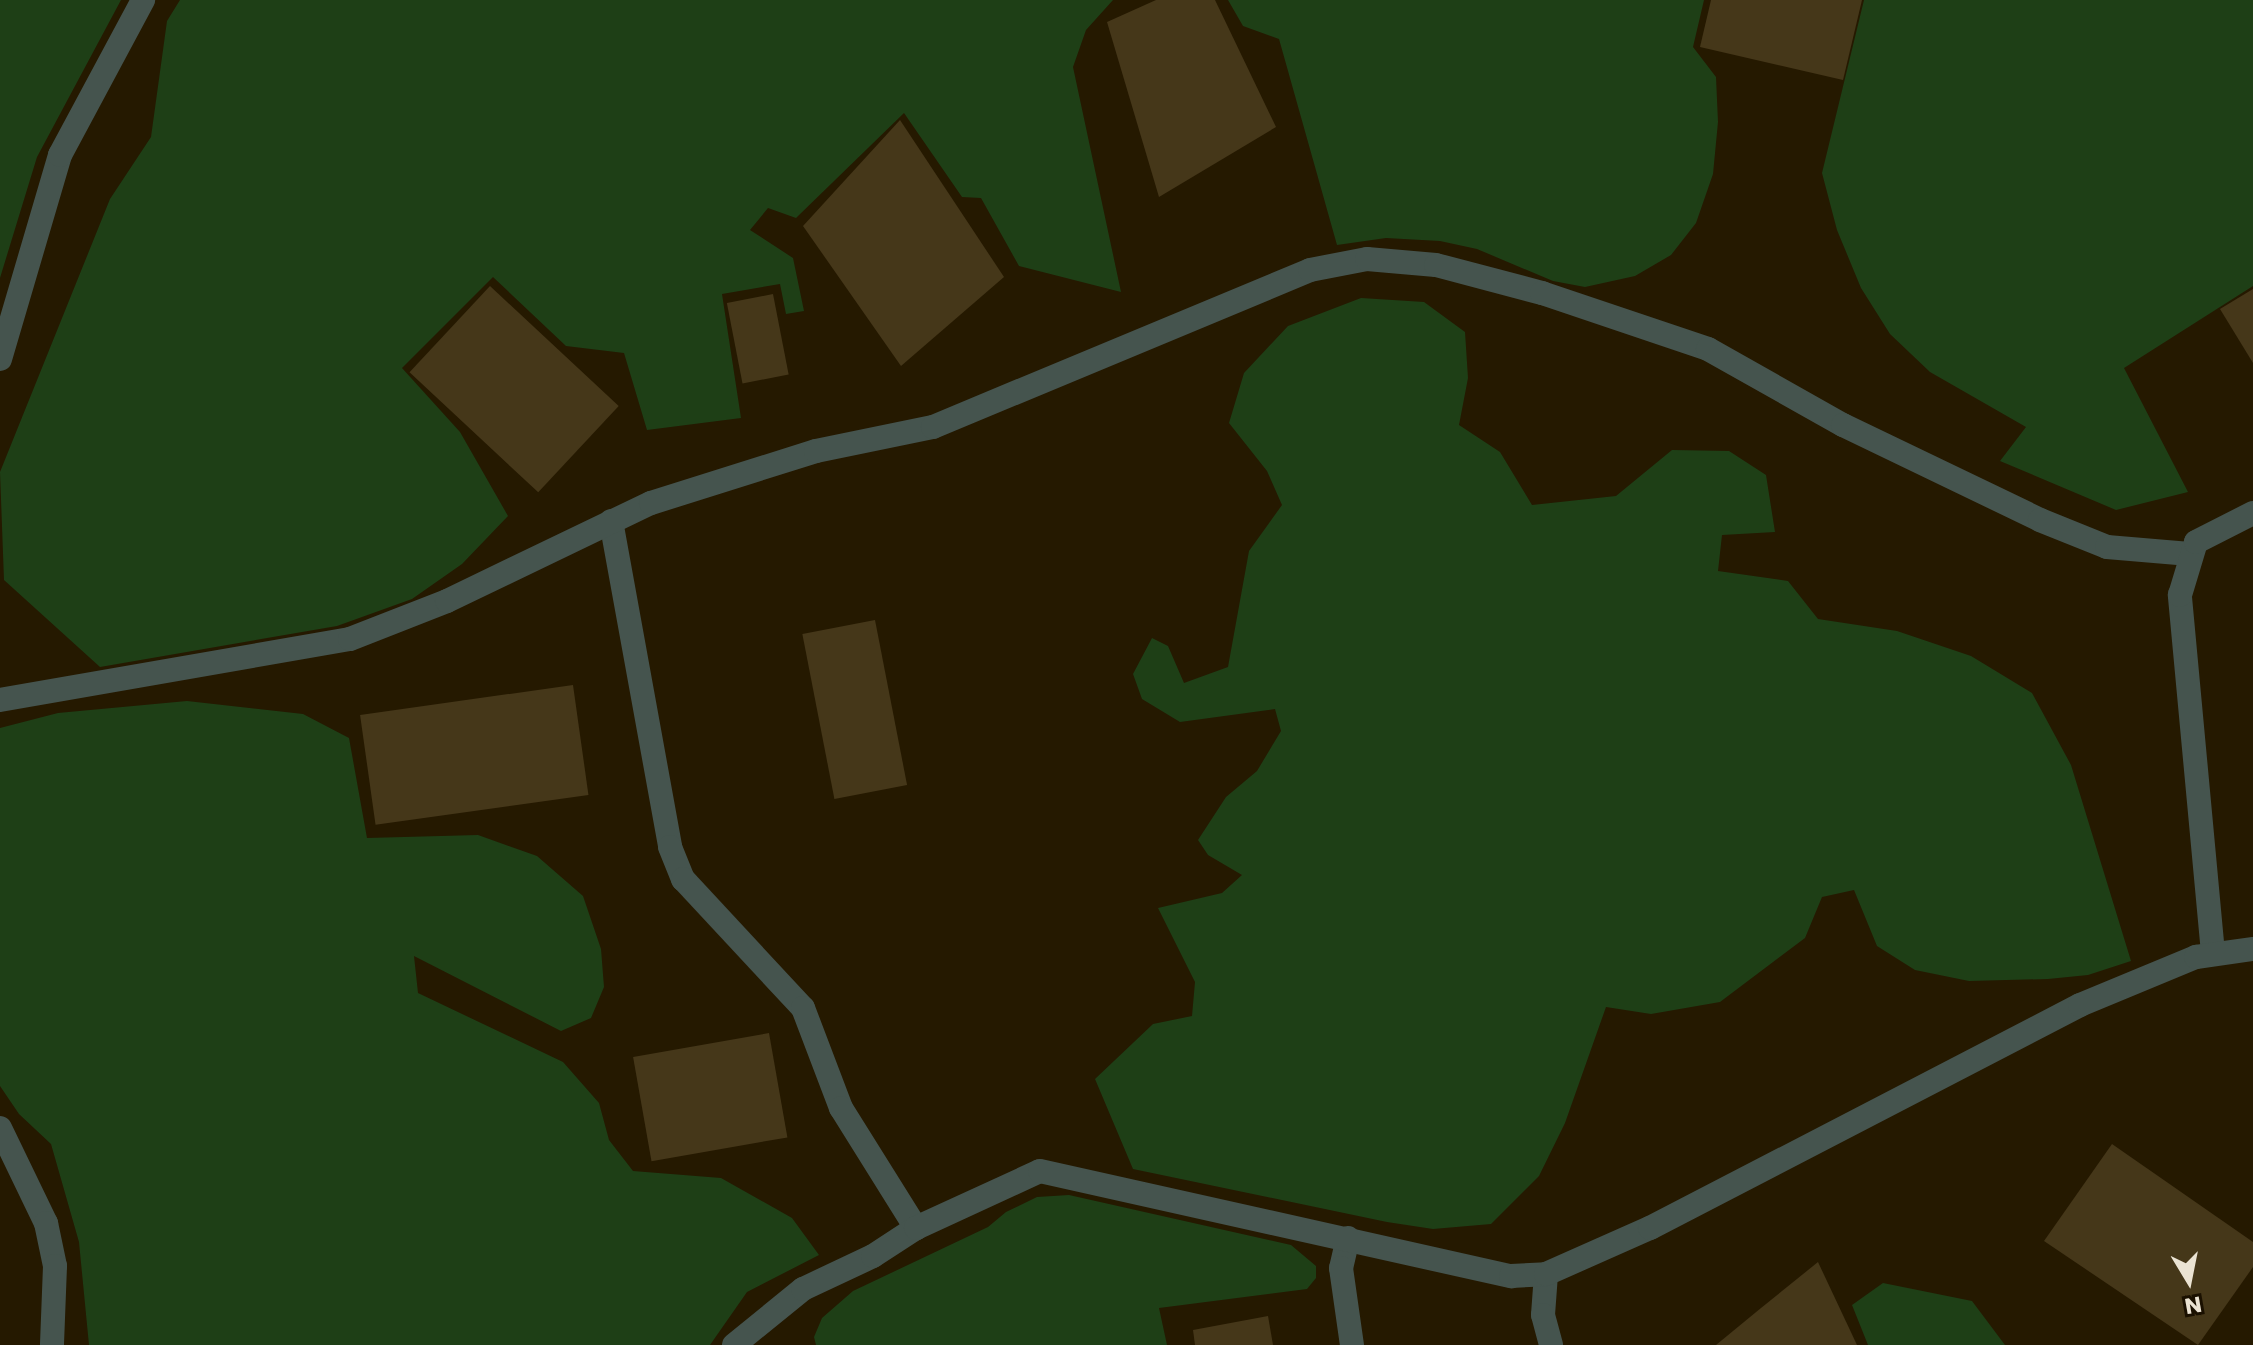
<!DOCTYPE html>
<style>
body{margin:0}
#map{position:relative;width:2253px;height:1345px;overflow:hidden;background:#251900;font-family:Poppins,sans-serif}
div>[style]{position:absolute}
.green>*{inset:0;background:#1e3f16}
.building>*{inset:0;background:#453719;transform-origin:0 0}
.minor>*{height:24px;margin:-12px;padding:0 12px;transform-origin:12px;border-radius:12px;background:#45544e}
span{translate:-50% -50%;white-space:nowrap;text-align:center;line-height:1.15;-webkit-text-stroke:6px #1a1000;paint-order:stroke}
.north{position:absolute;left:2149px;top:1241px;width:80px;height:80px;-webkit-text-stroke:6px #1a1000;paint-order:stroke;rotate:170deg;font-size:22px;font-weight:700;line-height:32px;text-align:center;color:#ebe3d3}
.north::after{content:'';display:block;margin:auto;width:28px;height:36px;background:#ebe3d3;clip-path:polygon(50% 0,100% 100%,50% 72%,0 100%)}
</style>
<div id="map">
<div class="green">
<i style="clip-path:polygon(0 0,121px 0,37px 157px,0 278px)"></i>
<i style="clip-path:polygon(180px 0,1113px 0,1086px 30px,1073px 67px,1121px 292px,1019px 266px,981px 198px,962px 197px,904px 113px,796px 218px,768px 208px,750px 230px,793px 258px,804px 311px,786px 314px,780px 284px,722px 294px,741px 418px,647px 430px,624px 353px,566px 346px,493px 277px,402px 368px,460px 432px,508px 516px,462px 564px,412px 599px,337px 626px,100px 667px,4px 580px,0 472px,110px 199px,151px 137px,167px 21px)"></i>
<i style="clip-path:polygon(1228px 0,1704px 0,1693px 47px,1716px 77px,1718px 122px,1713px 174px,1696px 223px,1671px 255px,1635px 276px,1585px 287px,1553px 281px,1477px 249px,1440px 241px,1386px 238px,1337px 245px,1279px 39px,1243px 26px)"></i>
<i style="clip-path:polygon(1864px 0,2253px 0,2253px 286px,2124px 368px,2188px 492px,2116px 510px,2000px 461px,2026px 427px,1930px 372px,1890px 334px,1861px 288px,1837px 230px,1822px 173px)"></i>
<i style="clip-path:polygon(1361px 298px,1424px 302px,1465px 332px,1468px 378px,1459px 425px,1500px 452px,1532px 505px,1616px 496px,1672px 450px,1729px 451px,1766px 475px,1775px 532px,1722px 535px,1718px 571px,1788px 581px,1818px 619px,1897px 631px,1971px 656px,2032px 693px,2071px 765px,2131px 961px,2088px 975px,2048px 979px,1969px 981px,1915px 970px,1877px 946px,1854px 890px,1822px 897px,1805px 938px,1720px 1002px,1651px 1014px,1606px 1007px,1565px 1123px,1539px 1176px,1491px 1224px,1433px 1229px,1387px 1222px,1133px 1169px,1095px 1079px,1153px 1024px,1192px 1016px,1195px 982px,1158px 908px,1222px 893px,1242px 875px,1208px 855px,1198px 840px,1226px 797px,1257px 771px,1281px 731px,1275px 709px,1180px 722px,1142px 699px,1133px 674px,1152px 638px,1168px 646px,1184px 683px,1228px 667px,1249px 551px,1282px 505px,1267px 471px,1229px 423px,1244px 373px,1288px 326px)"></i>
<i style="clip-path:polygon(187px 701px,303px 714px,349px 738px,367px 838px,478px 835px,537px 856px,583px 896px,601px 949px,604px 987px,591px 1018px,561px 1031px,414px 956px,418px 993px,563px 1062px,599px 1103px,609px 1140px,633px 1171px,721px 1178px,792px 1218px,819px 1255px,747px 1292px,710px 1345px,89px 1345px,79px 1242px,51px 1144px,19px 1114px,0 1086px,0 728px,58px 713px)"></i>
<i style="clip-path:polygon(1069px 1195px,1291px 1245px,1316px 1266px,1316px 1278px,1307px 1289px,1159px 1308px,1167px 1345px,816px 1345px,814px 1337px,822px 1318px,853px 1291px,988px 1227px,1006px 1212px,1037px 1197px)"></i>
<i style="clip-path:polygon(1883px 1283px,1972px 1301px,2005px 1345px,1868px 1345px,1852px 1305px)"></i>
</div>
<div class="building">
<i style="clip-path:polygon(1156px 0,1215px 0,1276px 127px,1159px 197px,1107px 22px)"></i>
<i style="clip-path:polygon(1711px 0,1862px 0,1843px 80px,1700px 47px)"></i>
<i style="clip-path:polygon(900px 120px,1004px 277px,901px 366px,803px 226px)"></i>
<i style="left:490px;top:286px;width:176px;height:118px;rotate:43deg"></i>
<i style="clip-path:polygon(2253px 289px,2253px 363px,2220px 309px)"></i>
<i style="left:773px;top:294px;width:82px;height:47px;rotate:79deg"></i>
<i style="left:875px;top:620px;width:168px;height:74px;rotate:79deg"></i>
<i style="left:573px;top:685px;width:111px;height:215px;rotate:82deg"></i>
<i style="left:769px;top:1033px;width:106px;height:138px;rotate:80deg"></i>
<i style="clip-path:polygon(2112px 1144px,2253px 1242px,2253px 1267px,2198px 1345px,2044px 1241px)"></i>
<i style="clip-path:polygon(1818px 1262px,1857px 1345px,1716px 1345px,1761px 1308px)"></i>
<i style="clip-path:polygon(1268px 1316px,1273px 1345px,1195px 1345px,1193px 1330px)"></i>
</div>
<div class="minor">
<i style="left:0;top:359px;width:213px;rotate:-73.6deg"></i>
<i style="left:60px;top:155px;width:176px;rotate:-61.8deg"></i>
<i style="left:611px;top:521px;width:331px;rotate:79.7deg"></i>
<i style="left:670px;top:847px;width:35px;rotate:68deg"></i>
<i style="left:683px;top:879px;width:176px;rotate:47.1deg"></i>
<i style="left:803px;top:1008px;width:107px;rotate:69.2deg"></i>
<i style="left:841px;top:1108px;width:142px;rotate:58deg"></i>
<i style="left:0;top:700px;width:355px;rotate:-9.9deg"></i>
<i style="left:350px;top:639px;width:104px;rotate:-21.4deg"></i>
<i style="left:447px;top:601px;width:226px;rotate:-25.7deg"></i>
<i style="left:651px;top:503px;width:173px;rotate:-17.5deg"></i>
<i style="left:816px;top:451px;width:119px;rotate:-11.6deg"></i>
<i style="left:933px;top:427px;width:408px;rotate:-22.6deg"></i>
<i style="left:1310px;top:270px;width:58px;rotate:-10.9deg"></i>
<i style="left:1367px;top:259px;width:69px;rotate:5deg"></i>
<i style="left:1436px;top:265px;width:110px;rotate:14.8deg"></i>
<i style="left:1542px;top:293px;width:175px;rotate:18.6deg"></i>
<i style="left:1708px;top:349px;width:155px;rotate:29.4deg"></i>
<i style="left:1843px;top:425px;width:219px;rotate:25.7deg"></i>
<i style="left:2040px;top:520px;width:72px;rotate:21.9deg"></i>
<i style="left:2107px;top:547px;width:83px;rotate:4.8deg"></i>
<i style="left:2213px;top:953px;width:360px;rotate:-95.3deg"></i>
<i style="left:2180px;top:595px;width:55px;rotate:-73.2deg"></i>
<i style="left:2196px;top:542px;width:64px;rotate:-27deg"></i>
<i style="left:0;top:1128px;width:106px;rotate:64.2deg"></i>
<i style="left:46px;top:1223px;width:44px;rotate:78.2deg"></i>
<i style="left:55px;top:1266px;width:79px;rotate:92.2deg"></i>
<i style="left:1348px;top:1238px;width:31px;rotate:103deg"></i>
<i style="left:1341px;top:1268px;width:78px;rotate:81.9deg"></i>
<i style="left:1546px;top:1274px;width:41px;rotate:94.2deg"></i>
<i style="left:1543px;top:1315px;width:31px;rotate:75deg"></i>
<i style="left:734px;top:1345px;width:89px;rotate:-39.1deg"></i>
<i style="left:803px;top:1289px;width:77px;rotate:-25.2deg"></i>
<i style="left:873px;top:1256px;width:51px;rotate:-33.1deg"></i>
<i style="left:916px;top:1228px;width:136px;rotate:-24.7deg"></i>
<i style="left:1040px;top:1171px;width:483px;rotate:12.6deg"></i>
<i style="left:1511px;top:1276px;width:35px;rotate:-3deg"></i>
<i style="left:1546px;top:1274px;width:114px;rotate:-23.9deg"></i>
<i style="left:1650px;top:1228px;width:484px;rotate:-27.4deg"></i>
<i style="left:2080px;top:1005px;width:126px;rotate:-22.5deg"></i>
<i style="left:2196px;top:957px;width:58px;rotate:-8deg"></i>
</div>
<div class="north">N</div>
</div>
